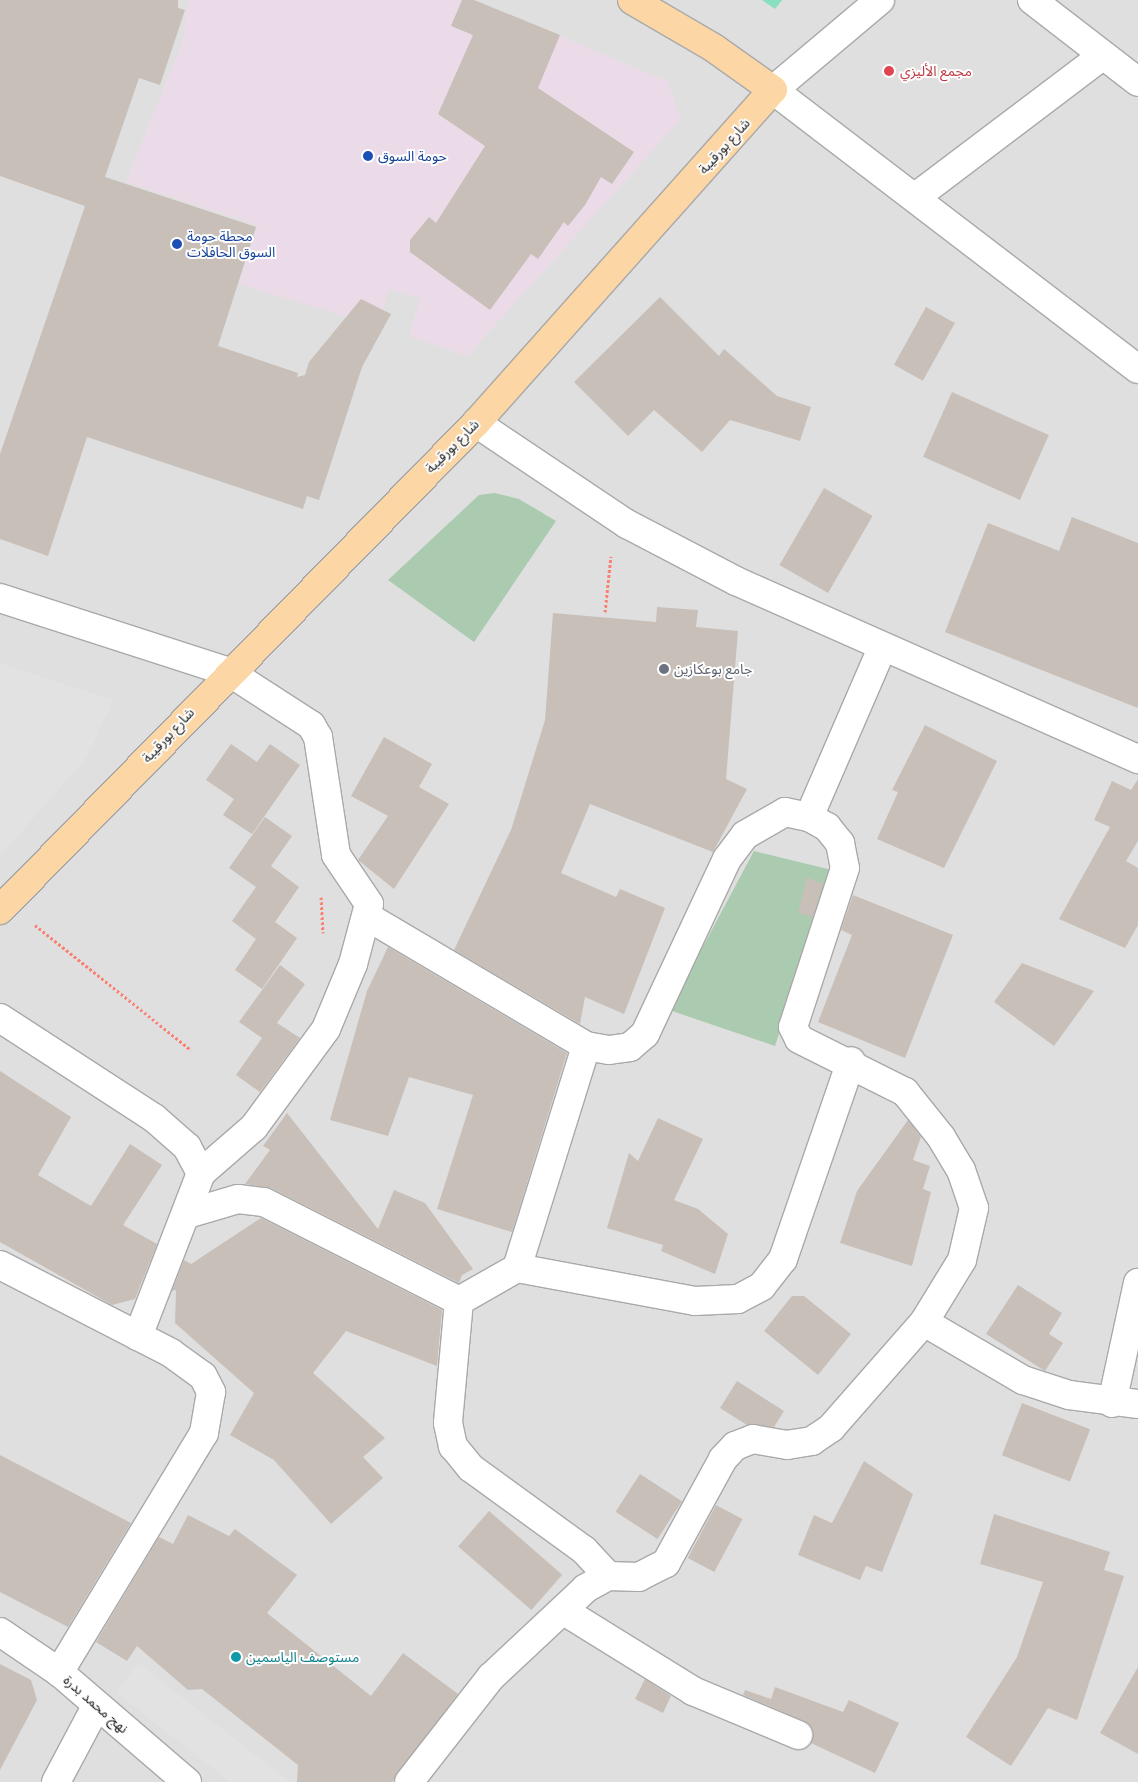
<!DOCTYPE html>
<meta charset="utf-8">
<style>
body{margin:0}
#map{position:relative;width:1138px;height:1782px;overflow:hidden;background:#f2efe9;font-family:Roboto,"Noto Sans Arabic",sans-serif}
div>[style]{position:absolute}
.residential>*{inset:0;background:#e0dfdf;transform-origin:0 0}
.industrial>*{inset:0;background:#ebdbe8}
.cemetery>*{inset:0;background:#aacbaf}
.pitch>*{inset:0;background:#88e0be}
.parking>*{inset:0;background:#e2e2e2}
.building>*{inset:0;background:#c7bfb8;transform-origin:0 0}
.path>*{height:3px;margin-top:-1.5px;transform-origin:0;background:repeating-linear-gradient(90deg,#fa8072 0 2.5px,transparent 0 5px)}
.roads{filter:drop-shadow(1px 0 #a9a9a9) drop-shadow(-1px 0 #a9a9a9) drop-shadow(0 1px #a9a9a9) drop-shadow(0 -1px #a9a9a9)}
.minor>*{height:28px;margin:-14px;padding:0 14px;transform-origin:14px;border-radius:14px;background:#fff}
.major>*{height:28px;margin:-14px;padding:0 14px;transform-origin:14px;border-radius:14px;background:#fcd6a4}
.dots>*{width:14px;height:14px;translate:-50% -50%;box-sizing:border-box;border:2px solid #fff;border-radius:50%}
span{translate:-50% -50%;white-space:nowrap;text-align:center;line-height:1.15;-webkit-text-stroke:4px #fff;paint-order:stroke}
.health-label{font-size:14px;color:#be3a42}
.left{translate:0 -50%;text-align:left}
.street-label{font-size:14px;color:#222}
.transit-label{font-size:14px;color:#164399}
.worship-label{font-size:14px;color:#5b616d}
.culture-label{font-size:14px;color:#0d838f}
</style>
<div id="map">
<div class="residential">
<i style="left:0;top:0;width:1138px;height:1782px"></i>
</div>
<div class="industrial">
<i style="clip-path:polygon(188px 0,474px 0,667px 81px,681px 119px,467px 356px,409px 336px,420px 299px,389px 289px,377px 326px,239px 284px,258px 225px,126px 182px,184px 38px)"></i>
</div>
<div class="cemetery">
<i style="clip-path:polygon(495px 493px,519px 499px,556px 521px,474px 642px,388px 580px,479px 495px)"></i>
<i style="clip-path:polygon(754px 851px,832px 870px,775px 1046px,669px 1010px)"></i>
</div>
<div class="pitch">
<i style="clip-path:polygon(762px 0,782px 0,775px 9px)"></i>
</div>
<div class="parking">
<i style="clip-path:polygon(0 663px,113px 700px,87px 757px,0 856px)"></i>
<i style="clip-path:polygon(138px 1663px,290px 1782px,230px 1782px,116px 1692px)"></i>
</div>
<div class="building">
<i style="clip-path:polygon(0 0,178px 0,178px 8px,185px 10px,160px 85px,139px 78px,105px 177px,256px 227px,218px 346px,298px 373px,297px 377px,305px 375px,309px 362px,361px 299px,391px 314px,362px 367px,319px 500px,307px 496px,303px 509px,87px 437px,48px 556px,0 539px,0 454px,85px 206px,0 176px)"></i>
<i style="clip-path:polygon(462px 0,474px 0,560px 35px,538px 88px,634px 152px,612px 184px,601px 177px,585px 205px,568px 226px,564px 222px,538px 259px,531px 254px,490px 310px,410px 252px,410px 240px,429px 217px,436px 223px,485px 146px,438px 114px,473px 35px,451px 26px)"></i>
<i style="clip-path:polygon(660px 297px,719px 356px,724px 349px,777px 396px,811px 407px,800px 441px,730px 420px,702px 452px,654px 410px,628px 436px,574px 382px)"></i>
<i style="left:926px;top:307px;width:33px;height:66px;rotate:29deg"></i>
<i style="left:952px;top:392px;width:106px;height:71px;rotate:24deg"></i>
<i style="left:824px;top:488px;width:56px;height:89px;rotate:30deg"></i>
<i style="clip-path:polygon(1072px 517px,1138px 543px,1138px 708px,945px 632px,988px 523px,1059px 551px)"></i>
<i style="clip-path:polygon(657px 607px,698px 610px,696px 627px,738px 631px,726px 779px,747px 789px,713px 852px,590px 804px,561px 873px,616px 897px,620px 889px,665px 908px,624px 1014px,585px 997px,580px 1024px,454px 950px,511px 830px,545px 720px,553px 613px,656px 622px)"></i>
<i style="clip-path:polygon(925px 725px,997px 761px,944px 868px,877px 839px,898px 792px,892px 790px)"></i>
<i style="clip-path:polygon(384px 737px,432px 764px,419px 787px,449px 804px,394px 889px,358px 860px,388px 816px,351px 796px)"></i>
<i style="clip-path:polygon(231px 744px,257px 762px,270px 744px,300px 765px,252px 834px,223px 815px,234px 799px,206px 780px)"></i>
<i style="clip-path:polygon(1138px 779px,1138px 841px,1126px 861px,1138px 868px,1138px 925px,1125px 948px,1059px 919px,1110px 827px,1094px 820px,1112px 781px,1131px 790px)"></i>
<i style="clip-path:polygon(265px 817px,292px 836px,271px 866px,299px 887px,275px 922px,297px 938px,262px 989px,235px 970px,256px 939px,232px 921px,256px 887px,229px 868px)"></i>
<i style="clip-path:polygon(807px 877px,823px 884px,813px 917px,798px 913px)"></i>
<i style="clip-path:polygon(853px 895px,953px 935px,905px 1058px,818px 1022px,852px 935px,841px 930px)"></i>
<i style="clip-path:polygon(388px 947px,567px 1053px,512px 1232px,437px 1209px,473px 1095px,409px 1077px,388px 1136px,330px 1120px,367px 991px)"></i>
<i style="clip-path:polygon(1022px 963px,1094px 991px,1054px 1046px,994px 1002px)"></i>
<i style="clip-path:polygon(280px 965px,305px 984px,277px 1023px,300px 1038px,260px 1092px,236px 1075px,262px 1038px,239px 1022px)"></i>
<i style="clip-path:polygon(0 1071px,71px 1117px,38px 1175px,91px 1206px,130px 1144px,162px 1165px,123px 1225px,157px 1244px,135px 1299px,112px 1305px,0 1242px)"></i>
<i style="clip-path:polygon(287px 1113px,378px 1229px,394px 1190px,425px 1203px,473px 1269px,462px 1275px,459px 1283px,271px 1188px,245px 1184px,270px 1150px,263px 1146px)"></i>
<i style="clip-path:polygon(658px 1118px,703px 1139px,674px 1200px,698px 1209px,728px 1234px,715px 1274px,661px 1251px,663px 1245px,607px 1228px,629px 1153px,638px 1161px)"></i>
<i style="clip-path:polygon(908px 1120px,921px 1137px,913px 1160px,930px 1166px,923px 1189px,931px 1192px,912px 1266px,840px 1243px,857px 1191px)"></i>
<i style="clip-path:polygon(261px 1218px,442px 1310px,437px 1366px,346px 1331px,313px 1373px,385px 1438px,363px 1457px,383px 1478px,331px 1524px,274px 1460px,230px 1435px,254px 1393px,175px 1323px,176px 1290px,172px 1291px,184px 1260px,191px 1264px)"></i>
<i style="clip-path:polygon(1018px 1285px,1062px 1313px,1049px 1334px,1063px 1343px,1045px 1371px,986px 1334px)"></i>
<i style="clip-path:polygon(792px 1296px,804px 1296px,851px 1334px,818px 1375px,764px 1331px)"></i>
<i style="clip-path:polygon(737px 1381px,784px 1411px,774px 1427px,747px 1425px,720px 1408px)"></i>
<i style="left:1022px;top:1403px;width:73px;height:56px;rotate:21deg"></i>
<i style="clip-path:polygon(0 1455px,131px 1523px,68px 1627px,0 1592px)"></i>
<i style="clip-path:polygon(864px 1461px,913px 1494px,882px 1572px,866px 1566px,860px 1580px,798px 1555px,814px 1515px,832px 1523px)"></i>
<i style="left:640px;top:1474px;width:50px;height:45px;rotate:33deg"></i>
<i style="left:716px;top:1505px;width:30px;height:60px;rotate:28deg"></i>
<i style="left:489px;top:1511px;width:97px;height:47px;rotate:41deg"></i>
<i style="clip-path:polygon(994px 1514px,1110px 1552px,1104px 1570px,1124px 1576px,1077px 1720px,1048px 1708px,1011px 1766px,966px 1737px,1017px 1657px,1043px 1582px,980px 1564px)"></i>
<i style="clip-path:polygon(188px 1515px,229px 1536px,235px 1529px,297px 1575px,267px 1613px,371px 1696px,403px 1653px,458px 1694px,392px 1782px,297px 1782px,298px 1765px,202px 1689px,188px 1690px,137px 1646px,127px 1661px,96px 1642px,159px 1537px,173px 1544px)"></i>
<i style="clip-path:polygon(0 1664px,31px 1680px,37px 1700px,0 1770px)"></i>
<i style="clip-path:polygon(1138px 1667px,1138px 1754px,1100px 1733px)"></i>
<i style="clip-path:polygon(645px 1679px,671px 1696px,663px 1713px,635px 1699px)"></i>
<i style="clip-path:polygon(775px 1687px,843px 1712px,849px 1700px,899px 1723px,875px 1773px,811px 1743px,813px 1733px,804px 1721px,743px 1695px,745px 1690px,771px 1699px)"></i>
</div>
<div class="path">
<i style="left:605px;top:612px;width:56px;rotate:-83.9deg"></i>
<i style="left:321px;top:897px;width:36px;rotate:87deg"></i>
<i style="left:35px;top:925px;width:200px;rotate:38.7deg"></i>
</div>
<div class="roads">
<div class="minor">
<i style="left:880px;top:0;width:140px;rotate:139.9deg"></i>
<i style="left:773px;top:90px;width:459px;rotate:37.4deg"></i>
<i style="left:1032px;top:0;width:134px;rotate:37.7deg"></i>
<i style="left:917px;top:196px;width:231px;rotate:-37.1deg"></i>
<i style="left:476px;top:423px;width:182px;rotate:33.8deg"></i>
<i style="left:627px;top:524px;width:123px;rotate:27.6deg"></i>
<i style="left:736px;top:581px;width:440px;rotate:23.9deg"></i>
<i style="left:0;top:598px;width:241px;rotate:17.9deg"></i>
<i style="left:229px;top:672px;width:98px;rotate:32.9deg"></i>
<i style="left:311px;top:725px;width:14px;rotate:60deg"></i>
<i style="left:318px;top:737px;width:119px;rotate:81.3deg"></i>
<i style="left:336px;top:855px;width:59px;rotate:56deg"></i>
<i style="left:369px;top:904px;width:62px;rotate:104.9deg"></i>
<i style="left:353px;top:964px;width:70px;rotate:112.6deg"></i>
<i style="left:326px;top:1029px;width:122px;rotate:126.3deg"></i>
<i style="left:254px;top:1127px;width:70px;rotate:139deg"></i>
<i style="left:201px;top:1173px;width:175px;rotate:111.1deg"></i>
<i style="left:809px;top:817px;width:184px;rotate:-66.6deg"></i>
<i style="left:368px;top:917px;width:253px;rotate:30.6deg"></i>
<i style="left:586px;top:1046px;width:23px;rotate:10deg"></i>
<i style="left:609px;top:1050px;width:21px;rotate:-8deg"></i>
<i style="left:630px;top:1047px;width:20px;rotate:-41deg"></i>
<i style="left:645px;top:1034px;width:193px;rotate:-64.9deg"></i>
<i style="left:727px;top:859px;width:30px;rotate:-53deg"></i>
<i style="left:745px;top:835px;width:46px;rotate:-29.9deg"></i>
<i style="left:785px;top:812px;width:25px;rotate:12deg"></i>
<i style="left:809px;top:817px;width:21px;rotate:29deg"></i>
<i style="left:827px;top:827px;width:21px;rotate:51deg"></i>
<i style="left:840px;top:843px;width:25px;rotate:79deg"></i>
<i style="left:845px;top:868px;width:167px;rotate:108.1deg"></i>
<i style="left:793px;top:1027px;width:13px;rotate:63deg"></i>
<i style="left:799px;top:1039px;width:119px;rotate:26.6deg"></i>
<i style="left:905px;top:1092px;width:58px;rotate:51.3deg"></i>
<i style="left:941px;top:1137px;width:39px;rotate:59deg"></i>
<i style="left:961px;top:1170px;width:40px;rotate:71.1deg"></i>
<i style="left:974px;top:1208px;width:53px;rotate:103deg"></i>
<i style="left:962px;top:1260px;width:73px;rotate:121.5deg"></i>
<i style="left:924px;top:1322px;width:141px;rotate:131.3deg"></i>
<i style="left:831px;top:1428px;width:23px;rotate:146deg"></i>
<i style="left:812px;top:1441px;width:25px;rotate:171deg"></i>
<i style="left:787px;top:1445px;width:35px;rotate:-170deg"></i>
<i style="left:753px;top:1439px;width:19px;rotate:159deg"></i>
<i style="left:735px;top:1446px;width:18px;rotate:133deg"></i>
<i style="left:723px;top:1459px;width:119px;rotate:118.7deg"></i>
<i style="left:666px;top:1563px;width:30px;rotate:153deg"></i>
<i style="left:639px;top:1577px;width:31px;rotate:-178deg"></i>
<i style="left:608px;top:1576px;width:26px;rotate:151deg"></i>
<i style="left:585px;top:1589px;width:129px;rotate:136.9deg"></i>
<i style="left:491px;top:1677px;width:133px;rotate:128deg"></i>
<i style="left:0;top:1018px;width:184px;rotate:33deg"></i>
<i style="left:154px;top:1118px;width:44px;rotate:41.3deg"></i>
<i style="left:187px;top:1147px;width:30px;rotate:62deg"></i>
<i style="left:187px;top:1214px;width:53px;rotate:-16.4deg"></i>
<i style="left:238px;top:1199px;width:26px;rotate:7deg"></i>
<i style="left:264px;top:1202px;width:219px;rotate:26.9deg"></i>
<i style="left:459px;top:1301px;width:67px;rotate:-29.6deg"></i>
<i style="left:517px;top:1268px;width:181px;rotate:10.5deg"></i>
<i style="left:695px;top:1301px;width:43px;rotate:-2.7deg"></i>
<i style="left:738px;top:1299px;width:27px;rotate:-28deg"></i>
<i style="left:762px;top:1286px;width:34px;rotate:-52deg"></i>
<i style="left:783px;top:1259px;width:209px;rotate:-71deg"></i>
<i style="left:0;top:1265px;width:192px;rotate:27.2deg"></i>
<i style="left:171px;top:1353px;width:39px;rotate:36deg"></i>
<i style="left:203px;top:1376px;width:18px;rotate:63deg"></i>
<i style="left:211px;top:1392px;width:42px;rotate:99.7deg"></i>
<i style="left:204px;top:1433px;width:280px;rotate:121.2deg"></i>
<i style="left:517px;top:1268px;width:232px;rotate:-72.7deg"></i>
<i style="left:459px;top:1301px;width:122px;rotate:95.2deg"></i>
<i style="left:448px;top:1423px;width:24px;rotate:78deg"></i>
<i style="left:453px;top:1446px;width:28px;rotate:51deg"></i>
<i style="left:471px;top:1468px;width:140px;rotate:36deg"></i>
<i style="left:584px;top:1550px;width:35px;rotate:47deg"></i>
<i style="left:924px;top:1322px;width:115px;rotate:30.4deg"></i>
<i style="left:1023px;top:1380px;width:48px;rotate:18.1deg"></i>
<i style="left:1069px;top:1395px;width:70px;rotate:7.4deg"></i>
<i style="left:1112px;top:1403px;width:123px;rotate:-77.8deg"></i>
<i style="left:564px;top:1611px;width:152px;rotate:31.8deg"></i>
<i style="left:693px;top:1691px;width:114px;rotate:22.7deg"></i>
<i style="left:0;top:1632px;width:71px;rotate:34.1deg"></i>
<i style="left:59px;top:1672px;width:169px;rotate:40.7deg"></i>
<i style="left:56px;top:1782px;width:87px;rotate:-62deg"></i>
</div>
<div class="major">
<i style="left:0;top:910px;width:681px;rotate:-45.65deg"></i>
<i style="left:476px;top:423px;width:446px;rotate:-48.3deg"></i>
<i style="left:773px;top:90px;width:72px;rotate:-144.6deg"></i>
<i style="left:714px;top:48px;width:95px;rotate:-149.7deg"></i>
</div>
</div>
<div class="dots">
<i style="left:889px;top:71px;background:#e0444e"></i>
<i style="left:368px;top:156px;background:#1a4fb4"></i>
<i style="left:177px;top:244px;background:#1a4fb4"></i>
<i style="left:664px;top:669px;background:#6b7280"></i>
<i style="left:236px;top:1657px;background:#0f9aa8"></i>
</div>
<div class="health-label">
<span class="left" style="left:900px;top:71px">مجمع الأليزي</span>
</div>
<div class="street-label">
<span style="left:724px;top:146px;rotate:-48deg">شارع بورقيبة</span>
<span style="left:452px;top:446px;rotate:-45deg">شارع بورقيبة</span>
<span style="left:168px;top:735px;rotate:-47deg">شارع بورقيبة</span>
<span style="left:96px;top:1704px;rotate:41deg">نهج محمد بدرة</span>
</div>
<div class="transit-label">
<span class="left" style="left:378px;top:156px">حومة السوق</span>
<span class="left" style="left:187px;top:244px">محطة حومة<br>السوق الحافلات</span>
</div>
<div class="worship-label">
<span class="left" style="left:674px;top:669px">جامع بوعكازين</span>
</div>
<div class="culture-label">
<span class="left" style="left:246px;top:1657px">مستوصف الياسمين</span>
</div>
</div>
